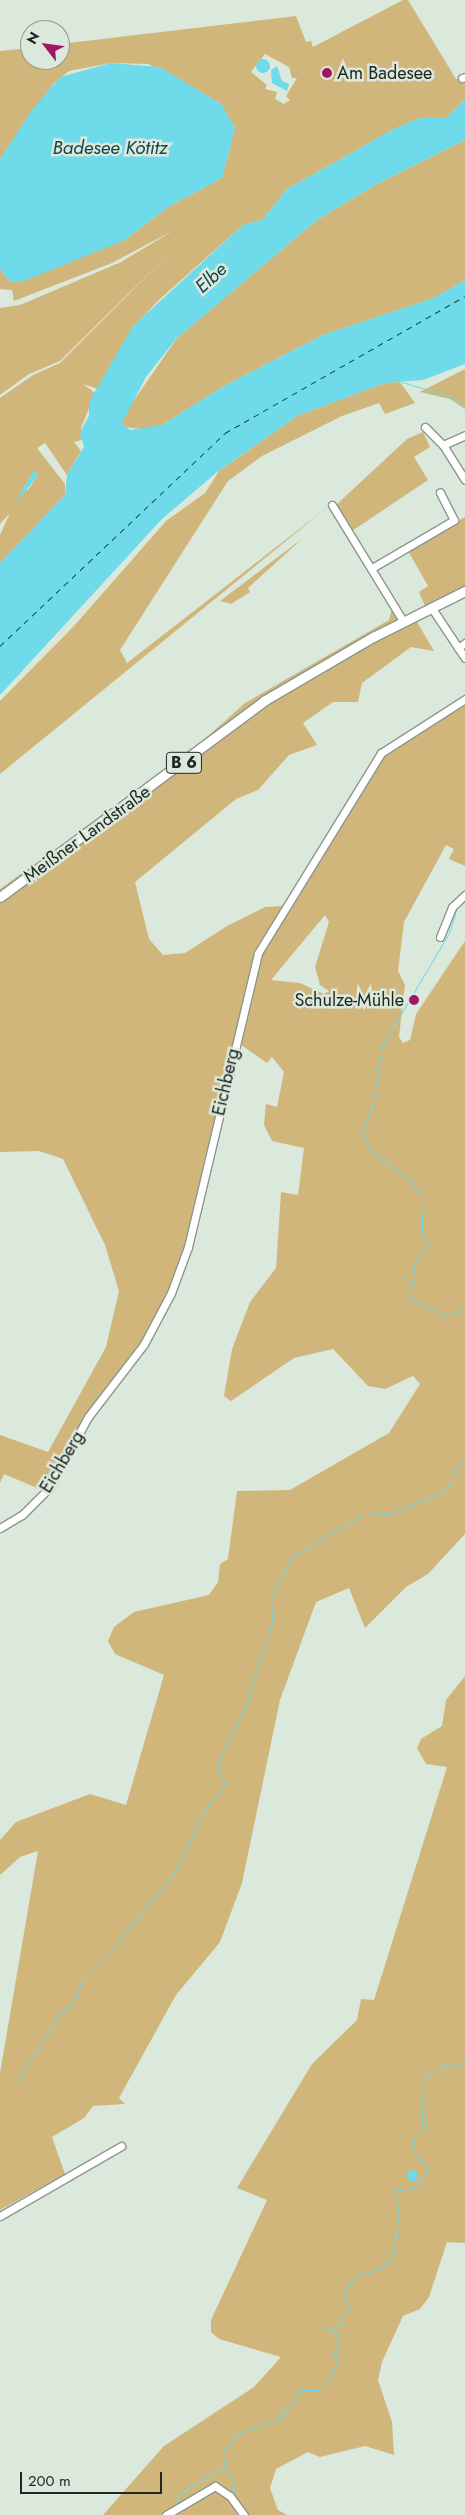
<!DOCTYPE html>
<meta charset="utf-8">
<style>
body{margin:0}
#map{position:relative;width:465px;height:2515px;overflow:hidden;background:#dbe8dc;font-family:Jost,sans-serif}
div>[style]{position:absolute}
.green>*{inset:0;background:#d1b67b}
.water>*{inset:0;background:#6fdaea}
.round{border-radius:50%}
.stream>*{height:1px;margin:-0.5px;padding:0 0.5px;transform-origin:0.5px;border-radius:0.5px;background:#6fdaea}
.ferry>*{height:1px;margin-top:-0.5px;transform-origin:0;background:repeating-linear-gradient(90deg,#13454c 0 6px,transparent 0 11px)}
.roads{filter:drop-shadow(1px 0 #8b978c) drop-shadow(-1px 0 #8b978c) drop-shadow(0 1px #8b978c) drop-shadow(0 -1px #8b978c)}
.minor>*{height:7px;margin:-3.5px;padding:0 3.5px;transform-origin:3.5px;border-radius:3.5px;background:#fff}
.major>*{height:9px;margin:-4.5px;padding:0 4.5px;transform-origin:4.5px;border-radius:4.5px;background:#fff}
.dots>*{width:14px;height:14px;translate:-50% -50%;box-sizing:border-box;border:2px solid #dbe8dc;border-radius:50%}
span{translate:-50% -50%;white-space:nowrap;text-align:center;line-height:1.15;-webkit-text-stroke:5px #dbe8dc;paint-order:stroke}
.shield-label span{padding:1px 4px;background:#dbe8dc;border:1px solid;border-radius:4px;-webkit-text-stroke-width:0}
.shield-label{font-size:16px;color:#222722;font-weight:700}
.poi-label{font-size:18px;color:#222722}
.left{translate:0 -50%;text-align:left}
.right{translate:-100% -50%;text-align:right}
.street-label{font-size:18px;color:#222722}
.water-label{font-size:19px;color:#13454c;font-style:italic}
.north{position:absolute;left:20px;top:20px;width:50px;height:50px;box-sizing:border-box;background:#dbe8dc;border:1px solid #919b92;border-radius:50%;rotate:300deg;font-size:14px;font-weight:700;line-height:20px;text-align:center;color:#222722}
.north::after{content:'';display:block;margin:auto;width:18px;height:22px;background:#a01661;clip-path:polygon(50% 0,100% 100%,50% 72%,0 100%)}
.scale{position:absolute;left:20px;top:2472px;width:142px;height:22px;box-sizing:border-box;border:2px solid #222722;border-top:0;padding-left:6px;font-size:15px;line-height:18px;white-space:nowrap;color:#222722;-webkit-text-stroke:4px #dbe8dc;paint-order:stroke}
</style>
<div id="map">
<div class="green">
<i style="clip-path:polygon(evenodd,403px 0,408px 0,456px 79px,465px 79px,465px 100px,447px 117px,422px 117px,392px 130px,287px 189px,262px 220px,243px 225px,160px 299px,133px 327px,98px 389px,83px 384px,95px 393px,81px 428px,82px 440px,74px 442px,81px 451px,67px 475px,45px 443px,37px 448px,65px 484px,65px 495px,0 563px,0 535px,10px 513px,0 524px,0 398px,33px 375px,60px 363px,173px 250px,60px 361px,29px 374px,0 395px,0 308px,20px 305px,121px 262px,174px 230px,112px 263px,14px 301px,12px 290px,0 289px,0 269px,10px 282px,125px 240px,168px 207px,222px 178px,235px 128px,221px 104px,174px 76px,148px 64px,111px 63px,69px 71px,54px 83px,0 159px,0 51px,30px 48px,30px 60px,60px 60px,60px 44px,296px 16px,306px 42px,311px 41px,313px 47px,403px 0,265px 54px,289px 67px,292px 78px,297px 78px,286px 96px,290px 100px,284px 104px,275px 99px,277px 92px,265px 89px,267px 85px,251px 72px,265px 54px,403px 0,35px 470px,38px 475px,28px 490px,22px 490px,35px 470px)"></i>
<i style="clip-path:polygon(465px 140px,465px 280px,434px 298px,323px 335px,224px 386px,162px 425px,142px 429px,124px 427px,121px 419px,177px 338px,317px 220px,377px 184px)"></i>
<i style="clip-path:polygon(465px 369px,465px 409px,450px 399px,420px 392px)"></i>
<i style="clip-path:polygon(400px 382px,415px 403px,385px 414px,379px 403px,342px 416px,262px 456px,228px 481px,120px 650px,127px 663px,329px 506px,0 774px,0 701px,74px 626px,166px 521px,205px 493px,219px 471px,297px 416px,385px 383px)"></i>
<i style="clip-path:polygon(423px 432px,430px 447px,414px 457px,428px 480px,352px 531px,335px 506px,407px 439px)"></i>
<i style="clip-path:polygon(465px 517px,465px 587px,425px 606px,419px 592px,428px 586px,407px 549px)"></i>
<i style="clip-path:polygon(303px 538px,248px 588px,250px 592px,231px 604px,220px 601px)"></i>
<i style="clip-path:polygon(392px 608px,399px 616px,393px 623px,284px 685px,79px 835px,77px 833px,198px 745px,245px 703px,389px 620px)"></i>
<i style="clip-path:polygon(414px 617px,434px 651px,411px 647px,362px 683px,358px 702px,333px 702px,303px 723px,317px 745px,289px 755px,258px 790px,236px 799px,135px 882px,149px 939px,163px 955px,185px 953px,227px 926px,265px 907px,283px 906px,254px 953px,188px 1241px,156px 1321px,83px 1420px,44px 1491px,4px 1474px,0 1483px,0 1435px,48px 1452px,106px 1347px,119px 1291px,105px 1245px,63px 1159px,39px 1151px,0 1152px,0 901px,277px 696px)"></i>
<i style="clip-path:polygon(evenodd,465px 703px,465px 866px,449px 859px,454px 849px,446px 845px,404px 922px,398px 971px,405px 985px,399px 1037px,403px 1043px,410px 1040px,416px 1014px,465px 941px,465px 1534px,428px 1574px,406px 1587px,365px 1628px,349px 1588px,316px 1602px,280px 1700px,242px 1883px,220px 1942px,176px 1995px,119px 2098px,125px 2104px,93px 2106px,84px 2118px,52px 2137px,65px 2174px,0 2210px,0 2073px,38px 1851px,20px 1857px,0 1875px,0 1840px,16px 1822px,90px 1794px,126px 1805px,164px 1675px,115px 1654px,108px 1641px,114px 1627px,134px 1612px,209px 1595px,218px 1582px,220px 1564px,228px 1559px,237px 1491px,290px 1490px,389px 1433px,420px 1384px,413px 1376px,385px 1389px,368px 1386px,333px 1349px,294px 1358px,231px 1401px,224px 1396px,232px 1349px,250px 1302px,276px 1268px,281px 1192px,298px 1195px,304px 1148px,272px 1141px,264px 1125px,266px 1104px,277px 1107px,284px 1072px,272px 1057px,267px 1063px,237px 1042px,261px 950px,382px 759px,390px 749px,465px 703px,325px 915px,329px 922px,315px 967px,320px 985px,329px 991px,324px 994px,300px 983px,271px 980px,325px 915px)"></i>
<i style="clip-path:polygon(74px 836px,75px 838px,0 894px,0 889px)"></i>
<i style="clip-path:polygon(465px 1676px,465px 2243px,447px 2242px,429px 2297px,420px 2309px,403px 2316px,382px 2362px,378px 2380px,392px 2422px,394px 2455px,365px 2446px,320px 2457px,308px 2452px,276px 2469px,270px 2488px,278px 2510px,287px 2515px,103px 2515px,164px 2446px,254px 2387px,281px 2357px,219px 2339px,211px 2332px,211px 2320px,267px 2200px,237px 2188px,312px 2064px,357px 2020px,361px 1999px,374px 2000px,447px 1767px,426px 1764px,417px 1748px,421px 1739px,442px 1726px,446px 1700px)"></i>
</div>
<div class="water">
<i class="round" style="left:256px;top:59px;width:14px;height:14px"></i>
<i style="clip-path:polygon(111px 63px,160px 67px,221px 104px,235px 128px,222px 178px,168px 207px,125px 240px,24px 281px,10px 282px,0 269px,0 159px,32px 110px,60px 77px)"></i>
<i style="clip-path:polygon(277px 66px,282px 81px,289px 84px,287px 91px,272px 83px,271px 70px)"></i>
<i style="clip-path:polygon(465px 100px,465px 140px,377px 184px,317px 220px,176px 339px,146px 377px,122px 423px,130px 430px,162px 425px,224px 386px,323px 335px,434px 298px,465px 280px,465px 364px,423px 380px,385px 383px,297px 416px,216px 473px,162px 519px,0 695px,0 563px,65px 495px,67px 475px,84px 447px,80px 432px,89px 416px,89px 402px,133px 326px,243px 225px,262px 220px,287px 189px,392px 130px,422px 117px,447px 117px)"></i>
<i style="clip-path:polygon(35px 470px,38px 475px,17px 502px,22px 490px)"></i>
<i class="round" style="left:406.5px;top:2169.5px;width:11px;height:11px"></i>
</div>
<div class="stream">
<i style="left:402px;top:382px;width:52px;rotate:16.7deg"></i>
<i style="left:452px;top:397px;width:16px;rotate:35deg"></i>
<i style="left:457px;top:907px;width:27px;rotate:107deg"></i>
<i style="left:449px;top:933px;width:131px;rotate:120.7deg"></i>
<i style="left:382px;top:1046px;width:63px;rotate:99.2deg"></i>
<i style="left:372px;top:1108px;width:28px;rotate:111deg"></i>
<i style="left:362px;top:1134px;width:19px;rotate:62deg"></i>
<i style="left:371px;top:1151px;width:51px;rotate:36.2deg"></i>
<i style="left:412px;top:1181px;width:18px;rotate:61deg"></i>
<i style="left:421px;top:1197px;width:35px;rotate:88deg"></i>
<i style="left:422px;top:1232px;width:15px;rotate:67deg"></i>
<i style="left:428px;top:1246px;width:21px;rotate:129deg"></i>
<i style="left:415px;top:1262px;width:37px;rotate:98deg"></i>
<i style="left:410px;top:1299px;width:40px;rotate:25deg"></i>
<i style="left:446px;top:1316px;width:20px;rotate:-20deg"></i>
<i style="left:17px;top:2082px;width:78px;rotate:-58.2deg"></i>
<i style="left:58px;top:2016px;width:21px;rotate:-39deg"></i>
<i style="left:74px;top:2003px;width:25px;rotate:-72deg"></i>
<i style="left:82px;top:1979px;width:48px;rotate:-45deg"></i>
<i style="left:116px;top:1945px;width:100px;rotate:-51.5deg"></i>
<i style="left:178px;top:1867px;width:62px;rotate:-65.1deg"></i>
<i style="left:204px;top:1811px;width:33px;rotate:-51deg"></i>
<i style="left:225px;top:1785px;width:21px;rotate:-113deg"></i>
<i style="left:217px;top:1766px;width:62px;rotate:-64.3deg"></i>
<i style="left:244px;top:1710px;width:91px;rotate:-72.2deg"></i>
<i style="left:272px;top:1623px;width:26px;rotate:-92deg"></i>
<i style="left:271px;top:1597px;width:44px;rotate:-62.9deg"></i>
<i style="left:291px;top:1558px;width:82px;rotate:-31.6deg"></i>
<i style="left:361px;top:1515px;width:28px;rotate:-2deg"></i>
<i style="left:389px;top:1514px;width:53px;rotate:-22.2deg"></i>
<i style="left:438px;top:1494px;width:22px;rotate:-39deg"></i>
<i style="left:455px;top:1480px;width:11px;rotate:-85deg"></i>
<i style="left:456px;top:1469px;width:14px;rotate:-51deg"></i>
<i style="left:224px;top:2467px;width:15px;rotate:53deg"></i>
<i style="left:233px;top:2479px;width:18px;rotate:84deg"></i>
<i style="left:174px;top:2507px;width:13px;rotate:-67deg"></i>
<i style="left:179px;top:2495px;width:54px;rotate:-32.8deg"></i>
<i style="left:224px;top:2466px;width:14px;rotate:-94deg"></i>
<i style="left:223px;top:2452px;width:24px;rotate:-52deg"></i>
<i style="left:238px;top:2433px;width:46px;rotate:-18.8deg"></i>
<i style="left:282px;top:2418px;width:7px;rotate:-90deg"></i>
<i style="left:282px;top:2411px;width:8px;rotate:-14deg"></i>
<i style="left:290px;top:2409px;width:21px;rotate:-65deg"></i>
<i style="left:299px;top:2390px;width:20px"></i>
<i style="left:319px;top:2390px;width:16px;rotate:-45deg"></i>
<i style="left:330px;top:2379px;width:18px;rotate:-68deg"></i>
<i style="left:337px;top:2362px;width:9px;rotate:-111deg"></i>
<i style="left:334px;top:2354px;width:6px;rotate:-31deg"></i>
<i style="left:339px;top:2351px;width:17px;rotate:-100deg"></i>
<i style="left:336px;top:2334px;width:10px;rotate:-143deg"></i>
<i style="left:328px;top:2328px;width:12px;rotate:-9deg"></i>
<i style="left:340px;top:2326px;width:8px;rotate:-97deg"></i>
<i style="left:339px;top:2318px;width:12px;rotate:-31deg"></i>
<i style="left:349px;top:2312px;width:22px;rotate:-103deg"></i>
<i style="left:344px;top:2291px;width:23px;rotate:-49deg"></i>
<i style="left:359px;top:2274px;width:23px;rotate:-13deg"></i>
<i style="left:381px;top:2269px;width:17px;rotate:-45deg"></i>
<i style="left:393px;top:2257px;width:45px;rotate:-82.4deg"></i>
<i style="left:399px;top:2212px;width:22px;rotate:-103deg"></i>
<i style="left:394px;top:2191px;width:25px;rotate:-9deg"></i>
<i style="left:419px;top:2187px;width:22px;rotate:-63deg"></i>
<i style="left:429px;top:2167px;width:21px;rotate:-141deg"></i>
<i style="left:413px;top:2154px;width:15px;rotate:-86deg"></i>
<i style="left:414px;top:2139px;width:18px;rotate:-45deg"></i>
<i style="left:427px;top:2126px;width:6px;rotate:-149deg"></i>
<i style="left:422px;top:2123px;width:40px;rotate:-91.4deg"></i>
<i style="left:421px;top:2083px;width:10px;rotate:-66deg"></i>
<i style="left:425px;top:2074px;width:9px;rotate:6deg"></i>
<i style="left:434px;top:2075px;width:16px;rotate:-47deg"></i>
<i style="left:445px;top:2063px;width:12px;rotate:24deg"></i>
<i style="left:456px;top:2068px;width:11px;rotate:-38deg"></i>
</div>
<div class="ferry">
<i style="left:0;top:646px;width:310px;rotate:-43.4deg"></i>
<i style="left:225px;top:433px;width:276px;rotate:-29.7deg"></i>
</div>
<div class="roads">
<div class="minor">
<i style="left:462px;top:78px;width:3px;rotate:-18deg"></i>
<i style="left:425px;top:427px;width:25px;rotate:45deg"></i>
<i style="left:443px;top:445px;width:24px;rotate:-24deg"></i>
<i style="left:443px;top:445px;width:41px;rotate:57.8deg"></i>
<i style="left:332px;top:505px;width:136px;rotate:58.5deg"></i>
<i style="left:372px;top:568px;width:95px;rotate:-30.3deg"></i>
<i style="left:454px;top:520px;width:31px;rotate:-117deg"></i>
<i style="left:431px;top:607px;width:61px;rotate:56.3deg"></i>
<i style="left:458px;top:648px;width:9px;rotate:-36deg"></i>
<i style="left:440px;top:937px;width:32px;rotate:-68deg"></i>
<i style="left:452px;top:907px;width:18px;rotate:-43deg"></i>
<i style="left:0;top:1528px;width:26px;rotate:-31deg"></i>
<i style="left:22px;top:1515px;width:38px;rotate:-45deg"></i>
<i style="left:49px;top:1488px;width:81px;rotate:-61.2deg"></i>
<i style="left:88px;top:1417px;width:92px;rotate:-52.5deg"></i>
<i style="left:144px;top:1344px;width:58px;rotate:-62.1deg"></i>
<i style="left:171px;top:1293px;width:49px;rotate:-69.7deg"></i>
<i style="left:188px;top:1247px;width:302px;rotate:-76.6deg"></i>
<i style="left:258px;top:953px;width:235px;rotate:-58.4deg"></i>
<i style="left:381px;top:753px;width:100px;rotate:-32.7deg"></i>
<i style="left:0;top:2216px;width:140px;rotate:-30deg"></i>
<i style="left:166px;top:2515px;width:57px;rotate:-30.6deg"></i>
<i style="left:215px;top:2486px;width:18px;rotate:34deg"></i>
<i style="left:230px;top:2496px;width:24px;rotate:54deg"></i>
</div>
<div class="major">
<i style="left:0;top:897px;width:330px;rotate:-36.6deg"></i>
<i style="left:265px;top:700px;width:125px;rotate:-30.3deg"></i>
<i style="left:373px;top:637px;width:103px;rotate:-26.6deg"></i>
</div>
</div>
<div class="dots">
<i style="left:327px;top:73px;background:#a01661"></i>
<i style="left:414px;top:1000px;background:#a01661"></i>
</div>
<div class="shield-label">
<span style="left:184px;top:763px">B 6</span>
</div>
<div class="poi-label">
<span class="left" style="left:337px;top:73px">Am Badesee</span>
<span class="right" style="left:404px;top:1000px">Schulze-Mühle</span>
</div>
<div class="street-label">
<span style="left:87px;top:834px;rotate:-36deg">Meißner Landstraße</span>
<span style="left:226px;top:1082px;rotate:-77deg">Eichberg</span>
<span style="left:62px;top:1462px;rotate:-59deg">Eichberg</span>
</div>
<div class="water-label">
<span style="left:110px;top:148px">Badesee Kötitz</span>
<span style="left:211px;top:278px;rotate:-42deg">Elbe</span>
</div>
<div class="north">N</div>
<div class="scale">200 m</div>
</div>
